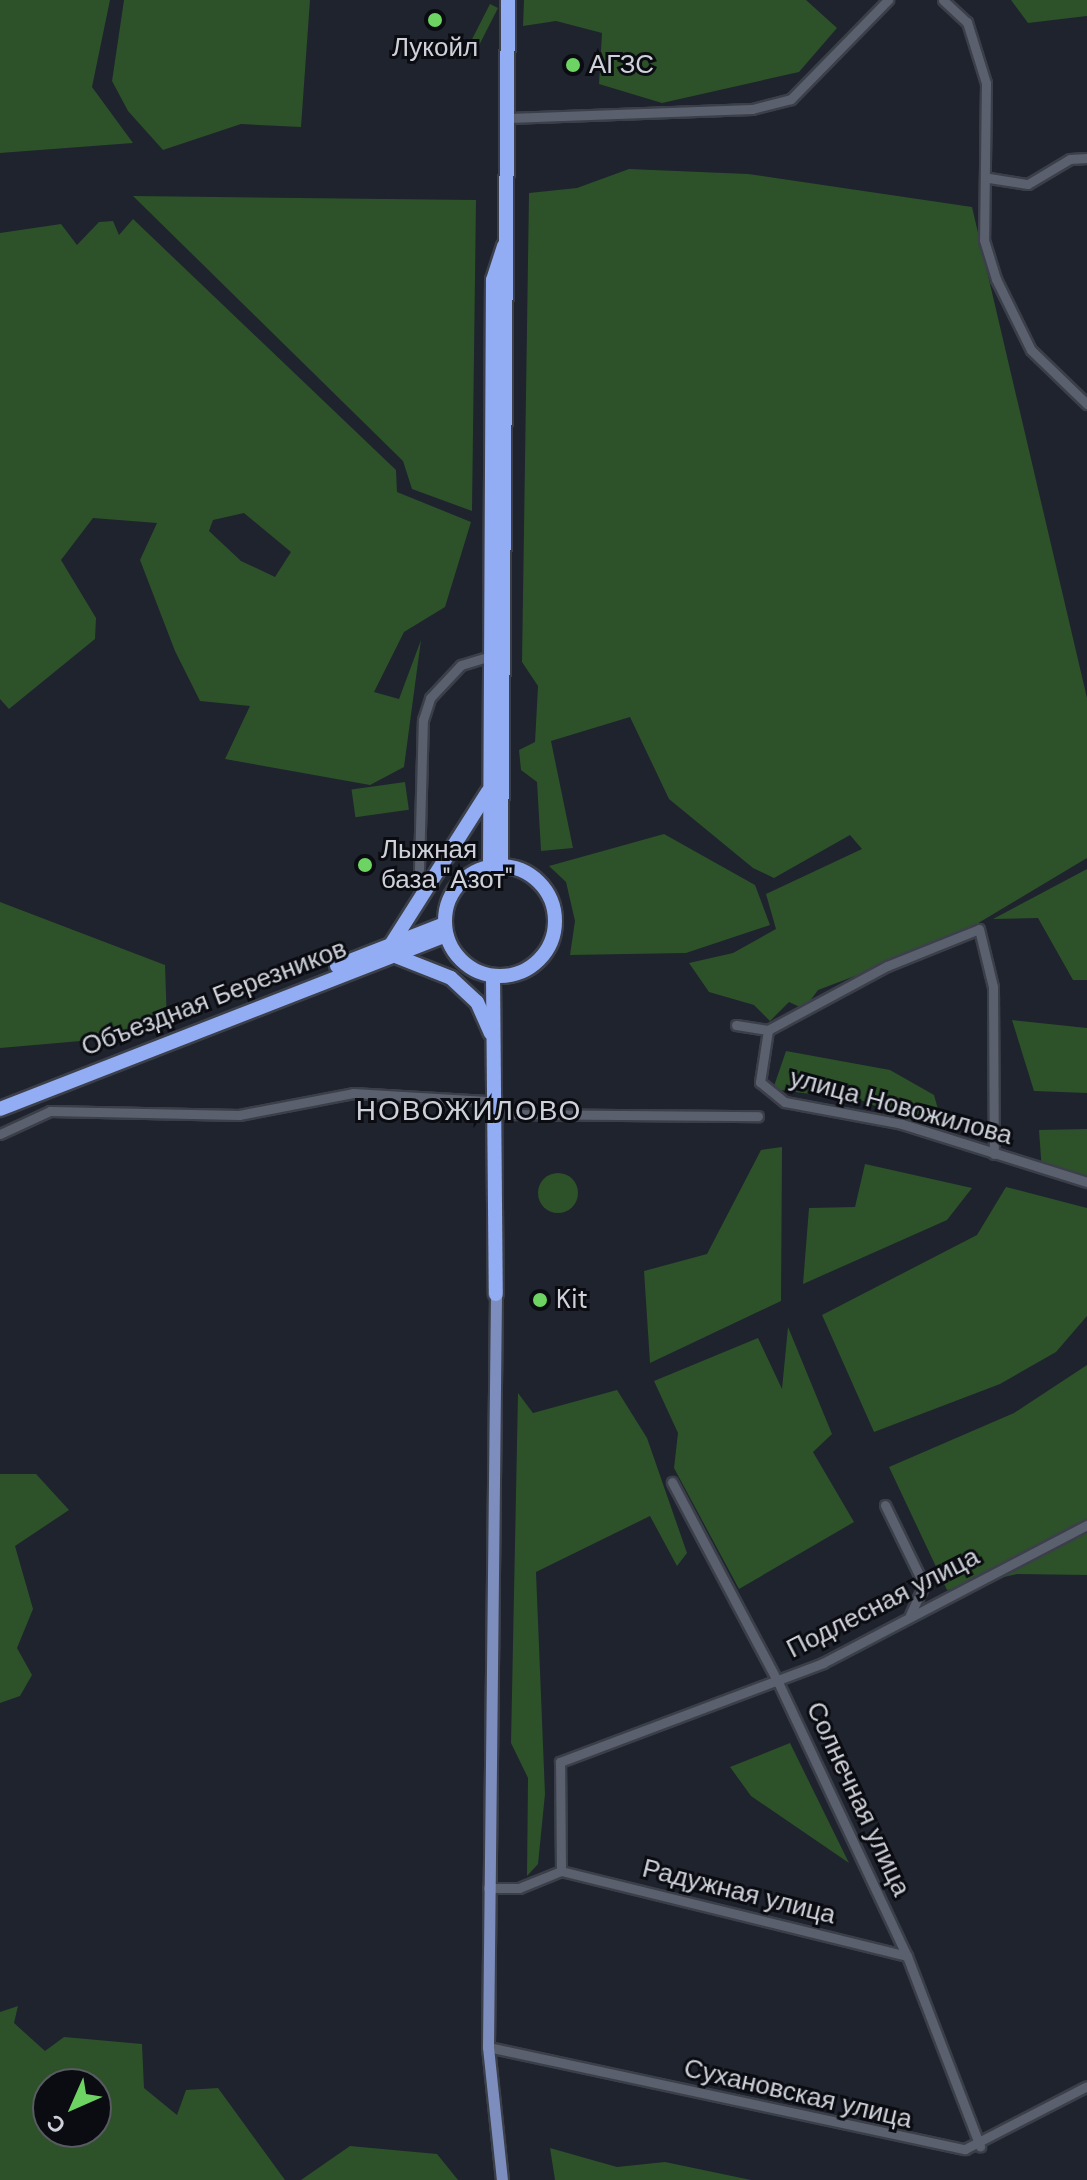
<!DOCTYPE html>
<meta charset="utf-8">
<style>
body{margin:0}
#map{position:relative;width:1087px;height:2180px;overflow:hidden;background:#1e232e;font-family:"DM Sans",sans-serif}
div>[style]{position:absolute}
.green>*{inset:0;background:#2d5129;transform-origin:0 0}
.round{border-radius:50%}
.roads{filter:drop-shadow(2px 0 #3b3f49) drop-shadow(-2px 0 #3b3f49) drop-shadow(0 2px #3b3f49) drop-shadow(0 -2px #3b3f49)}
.minor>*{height:9px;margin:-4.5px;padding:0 4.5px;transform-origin:4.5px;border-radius:4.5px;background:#5b606e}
.major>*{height:11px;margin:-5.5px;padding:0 5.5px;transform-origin:5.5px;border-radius:5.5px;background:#7d8ebe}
.highway>*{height:14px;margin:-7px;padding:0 7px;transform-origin:7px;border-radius:7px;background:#93adf4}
.highway>.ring{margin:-7px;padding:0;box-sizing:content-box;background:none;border:14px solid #93adf4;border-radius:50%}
.dots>*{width:22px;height:22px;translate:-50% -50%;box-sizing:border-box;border:4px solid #0a0c11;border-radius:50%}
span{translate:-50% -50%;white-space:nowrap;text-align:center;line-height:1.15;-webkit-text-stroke:6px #0a0c11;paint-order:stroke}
.poi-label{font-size:26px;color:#ced1d9}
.left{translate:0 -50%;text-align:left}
.street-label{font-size:26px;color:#ced1d9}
.neighbourhood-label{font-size:28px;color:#ced1d9;letter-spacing:2px}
.north{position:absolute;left:32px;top:2068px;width:80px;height:80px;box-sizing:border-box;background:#0a0c11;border:2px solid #585b61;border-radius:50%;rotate:225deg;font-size:22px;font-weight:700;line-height:32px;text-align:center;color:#ced1d9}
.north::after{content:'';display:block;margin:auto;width:28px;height:36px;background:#6dd362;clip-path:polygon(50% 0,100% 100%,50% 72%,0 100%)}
</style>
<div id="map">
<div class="green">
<i style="clip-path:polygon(0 0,110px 0,92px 87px,133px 143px,0 153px)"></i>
<i style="clip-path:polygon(124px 0,310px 0,301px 127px,241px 124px,163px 150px,128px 111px,112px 81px)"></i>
<i style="clip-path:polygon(524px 0,806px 0,837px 28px,799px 72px,662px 103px,599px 84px,602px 33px,556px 21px,523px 26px)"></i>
<i style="clip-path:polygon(1011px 0,1087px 0,1087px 16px,1028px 23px)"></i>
<i style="left:490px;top:4px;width:9px;height:54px;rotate:27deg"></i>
<i style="clip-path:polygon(629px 169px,748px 174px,972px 207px,1087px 698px,1087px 858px,950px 940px,818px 990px,804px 1009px,789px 1002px,770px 1021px,754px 1005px,709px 992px,689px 963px,733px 953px,776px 929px,766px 894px,862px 849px,850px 835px,774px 878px,753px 868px,669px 799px,630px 717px,551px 741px,573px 848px,541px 851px,537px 782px,521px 770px,519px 750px,535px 742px,538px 686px,522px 662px,529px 193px,577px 188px)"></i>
<i style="clip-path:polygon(133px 196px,476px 200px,472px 511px,412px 489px,403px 461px)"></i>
<i style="clip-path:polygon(evenodd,133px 219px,396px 470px,397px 492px,471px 522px,445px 607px,404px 632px,374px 692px,399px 699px,421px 640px,404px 767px,370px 785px,225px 759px,250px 706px,200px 701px,175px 651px,140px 560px,157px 523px,93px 518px,61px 560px,96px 618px,95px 639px,9px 709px,0 699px,0 233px,61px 224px,77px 245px,99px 222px,113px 221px,119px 235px,133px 219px,244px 513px,291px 552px,275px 577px,241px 561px,209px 531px,213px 520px,244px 513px)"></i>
<i style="left:405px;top:782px;width:28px;height:54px;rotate:82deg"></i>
<i style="clip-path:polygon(664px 834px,755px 885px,770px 925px,686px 953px,570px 955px,575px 921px,566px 882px,549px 866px)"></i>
<i style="clip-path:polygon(1087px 869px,1087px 980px,1073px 980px,1038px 918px,993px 919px)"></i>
<i style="clip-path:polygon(0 902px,165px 965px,167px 1023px,104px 1039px,0 1048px)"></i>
<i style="clip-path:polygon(1012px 1020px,1087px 1028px,1087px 1093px,1034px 1091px)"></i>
<i style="clip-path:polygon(786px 1051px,890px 1070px,934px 1095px,945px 1134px,863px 1101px,773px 1089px)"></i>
<i style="clip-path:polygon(1087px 1129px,1087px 1183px,1042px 1172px,1039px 1130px)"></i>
<i style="clip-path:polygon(782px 1147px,781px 1301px,650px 1363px,644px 1271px,707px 1254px,761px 1150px)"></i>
<i style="clip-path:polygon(865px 1164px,972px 1188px,947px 1220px,803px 1284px,809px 1208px,855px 1207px)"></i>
<i class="round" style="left:538px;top:1173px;width:40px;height:40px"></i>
<i style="clip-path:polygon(1006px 1187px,1087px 1208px,1087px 1316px,1056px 1352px,1000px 1384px,874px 1432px,822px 1315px,977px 1235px)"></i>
<i style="clip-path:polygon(788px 1327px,832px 1434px,813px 1452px,854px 1522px,739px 1589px,674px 1468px,678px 1433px,654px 1381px,758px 1338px,782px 1389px)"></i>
<i style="clip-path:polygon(1087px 1365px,1087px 1575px,1017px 1574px,947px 1590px,889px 1467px,1014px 1413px)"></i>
<i style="clip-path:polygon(617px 1390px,647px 1438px,687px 1553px,677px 1566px,650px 1516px,536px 1572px,545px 1794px,538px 1864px,527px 1876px,528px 1778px,511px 1743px,518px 1393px,533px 1413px)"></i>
<i style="clip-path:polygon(0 1474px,36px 1474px,69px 1510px,15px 1546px,33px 1609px,17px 1648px,32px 1675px,20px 1696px,0 1703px)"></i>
<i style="clip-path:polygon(790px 1743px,849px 1863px,751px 1796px,730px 1767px)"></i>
<i style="clip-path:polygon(evenodd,18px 2006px,14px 2023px,45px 2051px,64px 2037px,142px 2044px,144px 2088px,177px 2115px,186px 2090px,218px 2088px,285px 2180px,0 2180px,0 2012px,18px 2006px,96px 2084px,96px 2132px,48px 2132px,48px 2084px,96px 2084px)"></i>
<i style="clip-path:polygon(350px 2146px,437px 2154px,458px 2180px,301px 2180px)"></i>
<i style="clip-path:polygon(550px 2148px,617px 2167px,665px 2162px,751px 2180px,555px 2180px)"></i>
</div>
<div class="roads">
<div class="minor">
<i style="left:943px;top:0;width:33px;rotate:43deg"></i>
<i style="left:967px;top:22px;width:64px;rotate:72.7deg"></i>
<i style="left:986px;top:83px;width:157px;rotate:90.7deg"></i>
<i style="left:984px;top:240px;width:41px;rotate:72.9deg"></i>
<i style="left:996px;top:279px;width:79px;rotate:63.8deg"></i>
<i style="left:1031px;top:350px;width:78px;rotate:44deg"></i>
<i style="left:509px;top:118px;width:243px;rotate:-2.1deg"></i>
<i style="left:752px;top:109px;width:40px;rotate:-14.4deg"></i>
<i style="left:791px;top:99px;width:139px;rotate:-45.6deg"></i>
<i style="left:989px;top:178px;width:39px;rotate:9deg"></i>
<i style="left:1028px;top:184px;width:49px;rotate:-30.8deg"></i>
<i style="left:1070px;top:159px;width:17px;rotate:-3deg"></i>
<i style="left:419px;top:869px;width:149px;rotate:-88.5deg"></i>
<i style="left:423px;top:720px;width:23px;rotate:-72deg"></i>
<i style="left:430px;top:698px;width:45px;rotate:-46.8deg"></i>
<i style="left:461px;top:665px;width:31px;rotate:-17deg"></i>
<i style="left:736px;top:1025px;width:32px;rotate:9deg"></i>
<i style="left:768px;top:1030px;width:135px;rotate:-28.3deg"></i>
<i style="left:887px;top:966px;width:99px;rotate:-21.9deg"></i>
<i style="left:979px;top:929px;width:60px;rotate:76.4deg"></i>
<i style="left:993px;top:987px;width:167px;rotate:89.7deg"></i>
<i style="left:768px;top:1030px;width:53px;rotate:98.7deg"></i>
<i style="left:760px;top:1082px;width:32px;rotate:39deg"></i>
<i style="left:785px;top:1102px;width:119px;rotate:10.6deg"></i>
<i style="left:902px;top:1124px;width:194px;rotate:17.4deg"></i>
<i style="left:509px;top:1114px;width:249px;rotate:0.5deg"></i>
<i style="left:0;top:1134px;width:55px;rotate:-24.7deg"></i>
<i style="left:50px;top:1111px;width:189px;rotate:1.2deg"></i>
<i style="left:239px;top:1115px;width:116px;rotate:-10.9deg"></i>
<i style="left:353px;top:1093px;width:134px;rotate:3.4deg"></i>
<i style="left:672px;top:1482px;width:224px;rotate:62.1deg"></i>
<i style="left:777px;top:1680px;width:305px;rotate:64.8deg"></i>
<i style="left:907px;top:1956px;width:204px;rotate:69deg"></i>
<i style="left:885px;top:1505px;width:89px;rotate:64deg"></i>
<i style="left:924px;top:1585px;width:33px;rotate:115deg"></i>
<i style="left:561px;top:1871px;width:109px;rotate:-90.5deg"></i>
<i style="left:560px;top:1762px;width:281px;rotate:-20.6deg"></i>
<i style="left:823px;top:1663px;width:298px;rotate:-27.6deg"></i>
<i style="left:561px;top:1871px;width:356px;rotate:13.8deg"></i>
<i style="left:488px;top:1888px;width:31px"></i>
<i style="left:519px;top:1888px;width:45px;rotate:-22deg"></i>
<i style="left:488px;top:2047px;width:488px;rotate:12.1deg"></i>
<i style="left:965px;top:2149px;width:137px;rotate:-27.3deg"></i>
</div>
<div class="major">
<i style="left:496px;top:1294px;width:753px;rotate:90.61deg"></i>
<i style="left:488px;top:2047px;width:134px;rotate:84deg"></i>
</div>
<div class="highway">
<i style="left:501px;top:864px;width:864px;rotate:-89.54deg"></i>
<i class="ring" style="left:445px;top:866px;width:96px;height:96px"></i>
<i style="left:490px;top:866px;width:586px;rotate:-89.71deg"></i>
<i style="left:493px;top:280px;width:36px;rotate:-72deg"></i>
<i style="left:392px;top:943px;width:179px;rotate:-57.6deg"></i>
<i style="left:393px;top:955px;width:62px;rotate:21.6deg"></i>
<i style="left:451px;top:978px;width:35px;rotate:43deg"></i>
<i style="left:477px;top:1002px;width:34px;rotate:66deg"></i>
<i style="left:337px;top:966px;width:116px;rotate:-21.3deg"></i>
<i style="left:493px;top:976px;width:318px;rotate:89.5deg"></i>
<i style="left:0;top:1109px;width:479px;rotate:-21.3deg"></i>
</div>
</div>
<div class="dots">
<i style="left:435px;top:20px;background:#6dd362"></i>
<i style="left:573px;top:65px;background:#6dd362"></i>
<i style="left:365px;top:865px;background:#6dd362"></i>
<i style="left:540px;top:1300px;background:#6dd362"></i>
</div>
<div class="poi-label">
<span style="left:435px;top:48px">Лукойл</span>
<span class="left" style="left:589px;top:65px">АГЗС</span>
<span class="left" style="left:381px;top:865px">Лыжная<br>база "Азот"</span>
<span class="left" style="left:556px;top:1300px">Kit</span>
</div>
<div class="street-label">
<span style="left:214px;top:998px;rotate:-21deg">Объездная Березников</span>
<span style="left:901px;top:1107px;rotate:15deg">улица Новожилова</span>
<span style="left:883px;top:1603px;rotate:-27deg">Подлесная улица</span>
<span style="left:858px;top:1799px;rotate:65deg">Солнечная улица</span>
<span style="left:739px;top:1892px;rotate:14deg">Радужная улица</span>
<span style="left:798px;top:2094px;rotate:13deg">Сухановская улица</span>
</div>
<div class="neighbourhood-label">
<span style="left:469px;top:1111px">НОВОЖИЛОВО</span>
</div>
<div class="north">С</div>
</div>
